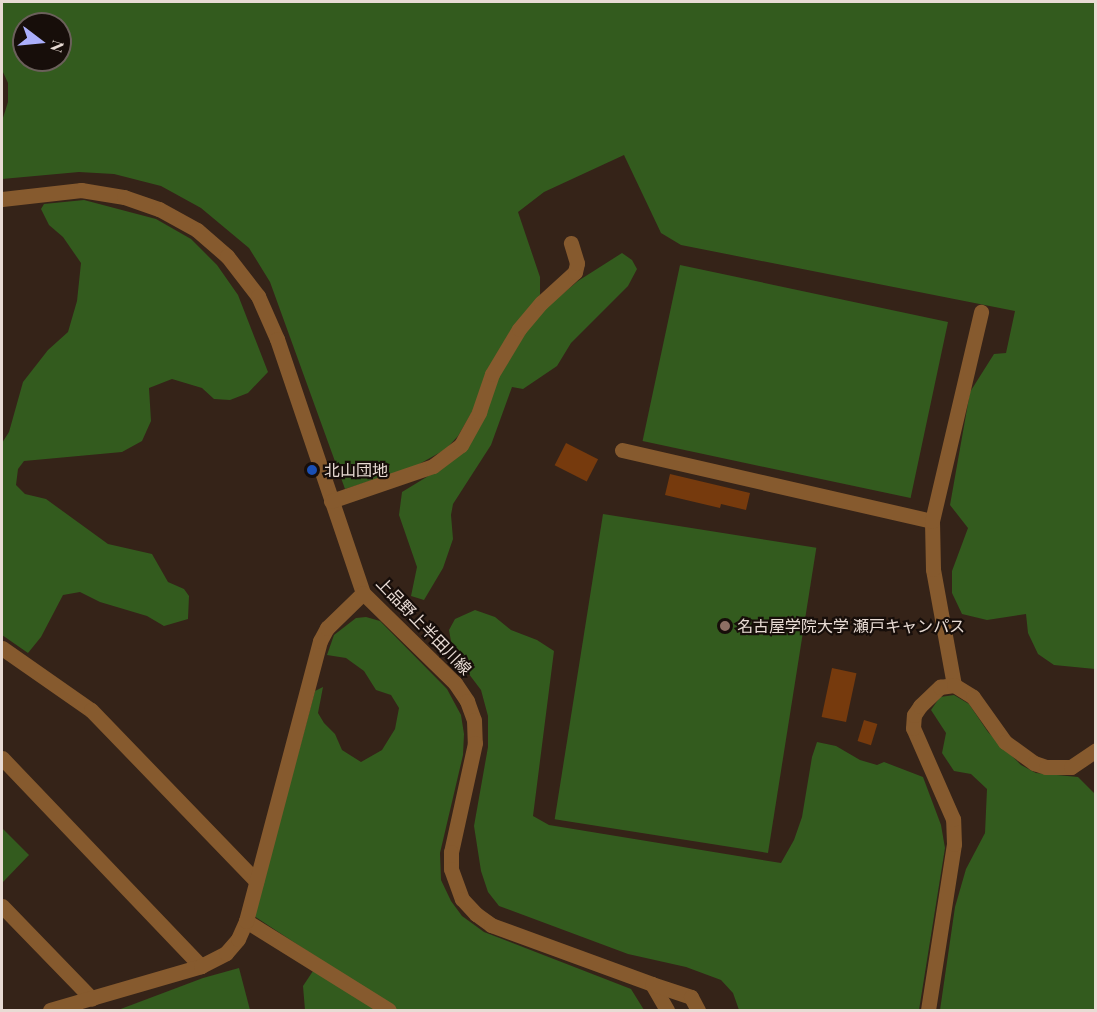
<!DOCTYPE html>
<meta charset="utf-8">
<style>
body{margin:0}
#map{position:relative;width:1097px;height:1012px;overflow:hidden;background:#352318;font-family:"Playfair Display","Noto Sans JP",serif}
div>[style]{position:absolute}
.green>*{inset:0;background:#335b1e;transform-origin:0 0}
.building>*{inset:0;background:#763a0d;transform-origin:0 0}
.minor>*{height:15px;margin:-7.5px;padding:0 7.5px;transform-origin:7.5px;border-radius:7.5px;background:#865a2e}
.dots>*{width:16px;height:16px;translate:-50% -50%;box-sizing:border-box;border:3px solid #170e0a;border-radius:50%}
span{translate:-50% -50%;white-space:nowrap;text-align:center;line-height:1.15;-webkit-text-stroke:4.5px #170e0a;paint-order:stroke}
.poi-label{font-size:16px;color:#e8dbd4}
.left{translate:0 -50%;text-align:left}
.street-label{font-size:16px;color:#e8dbd4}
.frame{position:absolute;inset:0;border:3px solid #e8dbd4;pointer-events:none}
.north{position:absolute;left:12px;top:12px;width:60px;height:60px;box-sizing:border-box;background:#170e0a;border:2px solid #6b605b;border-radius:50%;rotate:106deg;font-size:16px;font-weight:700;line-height:24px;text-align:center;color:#e8dbd4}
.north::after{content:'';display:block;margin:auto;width:21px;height:27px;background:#abaffb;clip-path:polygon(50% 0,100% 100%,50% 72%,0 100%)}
</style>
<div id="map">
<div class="green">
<i style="clip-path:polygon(evenodd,2px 2px,1095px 2px,1095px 669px,1054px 665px,1038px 654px,1028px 633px,1026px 614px,987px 620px,962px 614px,952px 593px,952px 571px,968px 528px,950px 505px,970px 392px,994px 354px,1006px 353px,1015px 311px,681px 245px,661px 233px,624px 155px,544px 192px,518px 212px,540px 277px,540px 295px,458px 436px,446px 449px,414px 467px,345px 489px,270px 282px,249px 248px,201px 208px,161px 186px,114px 174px,79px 172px,2px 179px,2px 121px,8px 102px,8px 83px,2px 70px,2px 2px,24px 24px,60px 24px,60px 60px,24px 60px,24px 24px)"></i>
<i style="clip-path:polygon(84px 200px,156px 219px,191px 239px,217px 265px,238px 295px,268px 372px,248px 393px,230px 400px,214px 399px,202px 388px,172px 379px,149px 388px,151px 421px,142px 441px,122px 452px,24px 461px,18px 469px,16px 485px,25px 494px,46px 499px,108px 544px,152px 554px,168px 582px,184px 589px,189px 596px,188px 619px,164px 626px,147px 616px,100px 602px,80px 592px,63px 595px,41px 637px,28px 653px,2px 635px,2px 443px,9px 432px,23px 382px,48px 350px,68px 332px,77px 301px,81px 263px,63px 237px,49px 225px,41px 209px,44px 204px)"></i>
<i style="clip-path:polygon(622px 253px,632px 260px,637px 269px,628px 286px,571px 343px,557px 366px,523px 389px,512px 387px,491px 445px,453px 504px,451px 515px,453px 539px,443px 568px,424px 600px,411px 596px,417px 567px,399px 515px,402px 492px,448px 464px,466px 446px,504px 366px,523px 334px,542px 311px,578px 281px)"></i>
<i style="left:680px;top:265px;width:274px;height:180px;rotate:12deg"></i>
<i style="left:603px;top:514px;width:216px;height:309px;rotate:9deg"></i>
<i style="clip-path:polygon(475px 610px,495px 617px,511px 630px,537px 640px,554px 651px,533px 816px,549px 825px,781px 863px,794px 840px,802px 817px,812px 757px,817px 742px,836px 746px,860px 760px,877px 765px,884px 762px,923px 777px,941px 825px,945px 848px,919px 1010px,739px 1010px,733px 993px,721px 980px,686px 967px,628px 954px,499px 906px,488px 892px,481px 871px,474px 826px,488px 747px,488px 716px,481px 690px,453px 653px,449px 630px,455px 619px)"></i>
<i style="clip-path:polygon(366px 617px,380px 621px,447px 689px,461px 715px,464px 734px,463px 755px,440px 853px,441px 880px,451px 901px,462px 916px,484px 932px,631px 989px,644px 1010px,397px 1010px,254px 916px,315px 691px,323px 687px,318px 713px,324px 723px,335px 734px,342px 750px,361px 762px,382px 750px,395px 729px,399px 708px,391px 695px,376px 690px,364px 671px,346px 658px,327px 655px,334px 635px,356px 618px)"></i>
<i style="clip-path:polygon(954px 695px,969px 704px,988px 732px,1021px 765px,1036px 773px,1078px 777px,1095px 794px,1095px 1010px,940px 1010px,955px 907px,966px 869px,985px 833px,987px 789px,971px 774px,954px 771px,942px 753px,946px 733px,931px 710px,940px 697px)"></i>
<i style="clip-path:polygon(2px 828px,29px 855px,2px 883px)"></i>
<i style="clip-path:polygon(239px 968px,250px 1010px,118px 1010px,203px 978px)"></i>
<i style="clip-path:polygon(315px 968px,381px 1010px,305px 1010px,303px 986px)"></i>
</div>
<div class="building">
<i style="left:566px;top:443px;width:36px;height:25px;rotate:27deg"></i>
<i style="clip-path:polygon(670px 474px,750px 493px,746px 510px,721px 504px,720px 508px,665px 495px)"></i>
<i style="left:832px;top:668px;width:25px;height:50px;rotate:12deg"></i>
<i style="left:864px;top:720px;width:14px;height:22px;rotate:17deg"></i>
</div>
<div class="minor">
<i style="left:2px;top:199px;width:80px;rotate:-6.5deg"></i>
<i style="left:81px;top:190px;width:44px;rotate:9.2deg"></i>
<i style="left:124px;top:197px;width:37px;rotate:19deg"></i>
<i style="left:159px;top:209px;width:43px;rotate:28.9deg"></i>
<i style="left:197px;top:230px;width:40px;rotate:41deg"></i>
<i style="left:227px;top:256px;width:51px;rotate:52.2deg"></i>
<i style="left:258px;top:296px;width:47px;rotate:66.2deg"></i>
<i style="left:277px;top:339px;width:268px;rotate:71.3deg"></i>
<i style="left:363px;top:593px;width:129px;rotate:44.4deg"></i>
<i style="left:455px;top:683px;width:22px;rotate:56deg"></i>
<i style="left:467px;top:701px;width:20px;rotate:70deg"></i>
<i style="left:474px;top:720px;width:23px;rotate:88deg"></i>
<i style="left:475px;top:743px;width:112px;rotate:102.4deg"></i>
<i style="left:451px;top:852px;width:17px;rotate:90deg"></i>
<i style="left:451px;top:869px;width:32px;rotate:70deg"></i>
<i style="left:462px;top:899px;width:21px;rotate:47deg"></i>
<i style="left:476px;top:914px;width:19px;rotate:36deg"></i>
<i style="left:491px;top:925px;width:171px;rotate:20.1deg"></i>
<i style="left:652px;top:984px;width:30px;rotate:60deg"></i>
<i style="left:622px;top:450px;width:318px;rotate:12.9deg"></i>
<i style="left:331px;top:501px;width:108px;rotate:-18.9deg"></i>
<i style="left:433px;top:466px;width:35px;rotate:-37deg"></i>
<i style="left:461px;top:445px;width:38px;rotate:-61deg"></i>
<i style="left:479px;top:412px;width:40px;rotate:-71.1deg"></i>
<i style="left:492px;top:374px;width:52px;rotate:-59deg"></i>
<i style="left:519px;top:329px;width:34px;rotate:-50deg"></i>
<i style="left:541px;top:303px;width:46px;rotate:-42.4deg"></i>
<i style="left:575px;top:272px;width:9px;rotate:-77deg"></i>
<i style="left:577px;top:263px;width:21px;rotate:-107deg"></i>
<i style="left:2px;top:648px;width:108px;rotate:34.9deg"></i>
<i style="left:91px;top:710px;width:238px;rotate:46deg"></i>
<i style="left:954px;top:685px;width:118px;rotate:-100.3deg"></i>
<i style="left:933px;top:569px;width:48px;rotate:-91.2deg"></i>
<i style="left:932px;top:521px;width:215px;rotate:-76.8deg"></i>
<i style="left:2px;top:758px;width:288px;rotate:46.3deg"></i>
<i style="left:2px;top:906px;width:129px;rotate:45.9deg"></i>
<i style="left:246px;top:921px;width:168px;rotate:31.9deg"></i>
<i style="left:652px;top:984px;width:41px;rotate:18.4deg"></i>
<i style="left:691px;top:997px;width:15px;rotate:62deg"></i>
<i style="left:50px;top:1010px;width:157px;rotate:-16.2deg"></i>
<i style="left:201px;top:966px;width:28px;rotate:-27deg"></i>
<i style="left:226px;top:953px;width:18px;rotate:-49deg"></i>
<i style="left:238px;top:939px;width:20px;rotate:-66deg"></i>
<i style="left:246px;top:921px;width:290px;rotate:-75.2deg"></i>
<i style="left:320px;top:641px;width:15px;rotate:-62deg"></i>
<i style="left:327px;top:628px;width:50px;rotate:-44.2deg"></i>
<i style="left:928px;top:1010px;width:168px;rotate:-81.1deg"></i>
<i style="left:954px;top:844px;width:25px;rotate:-92deg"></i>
<i style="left:953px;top:819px;width:99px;rotate:-113.7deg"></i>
<i style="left:913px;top:728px;width:13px;rotate:-86deg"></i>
<i style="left:914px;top:715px;width:11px;rotate:-56deg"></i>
<i style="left:920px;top:706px;width:28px;rotate:-44deg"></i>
<i style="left:940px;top:687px;width:14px;rotate:-8deg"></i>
<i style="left:954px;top:685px;width:22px;rotate:32deg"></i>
<i style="left:973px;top:697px;width:55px;rotate:54.6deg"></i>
<i style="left:1005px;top:742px;width:36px;rotate:36deg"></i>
<i style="left:1034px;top:763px;width:13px;rotate:18deg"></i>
<i style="left:1046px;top:767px;width:25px"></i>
<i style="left:1071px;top:767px;width:30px;rotate:-34deg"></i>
</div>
<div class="dots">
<i style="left:312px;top:470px;background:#1a4fb4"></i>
<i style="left:725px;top:626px;background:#8d6e63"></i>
</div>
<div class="poi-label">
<span class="left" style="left:324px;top:470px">北山団地</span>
<span class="left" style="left:737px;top:626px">名古屋学院大学 瀬戸キャンパス</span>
</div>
<div class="street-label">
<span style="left:424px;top:626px;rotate:46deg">上品野上半田川線</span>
</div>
<div class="frame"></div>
<div class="north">N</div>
</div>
